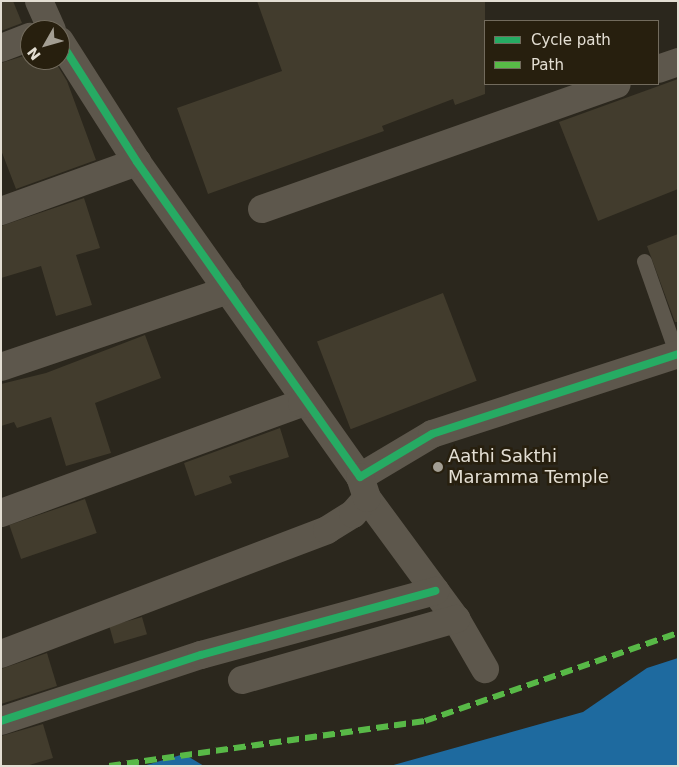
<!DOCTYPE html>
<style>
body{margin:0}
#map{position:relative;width:679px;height:767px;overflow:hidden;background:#2b271d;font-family:"DejaVu Sans",sans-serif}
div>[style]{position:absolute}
.water>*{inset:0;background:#1e6a9f}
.building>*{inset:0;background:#423c2d;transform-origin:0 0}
.service>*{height:15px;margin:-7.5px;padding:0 7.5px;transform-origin:7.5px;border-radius:7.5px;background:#5d574c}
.minor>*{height:28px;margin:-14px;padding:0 14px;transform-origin:14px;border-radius:14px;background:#5d574c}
.quiet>*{height:6px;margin-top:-3px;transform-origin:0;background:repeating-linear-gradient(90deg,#58b947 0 12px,transparent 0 18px)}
.cycleway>*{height:8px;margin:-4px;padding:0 4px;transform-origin:4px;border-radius:4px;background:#26ab63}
.dots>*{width:14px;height:14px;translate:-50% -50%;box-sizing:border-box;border:2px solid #271f0e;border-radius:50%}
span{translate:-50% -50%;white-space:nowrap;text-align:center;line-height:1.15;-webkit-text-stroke:5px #271f0e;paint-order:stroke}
.poi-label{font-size:18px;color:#e3ded3}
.left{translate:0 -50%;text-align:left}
.frame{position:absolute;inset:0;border:2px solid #e3ded3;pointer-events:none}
.legend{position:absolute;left:484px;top:20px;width:175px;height:65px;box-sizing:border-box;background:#271f0e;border:1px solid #726b5d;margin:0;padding:6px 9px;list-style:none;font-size:15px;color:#e3ded3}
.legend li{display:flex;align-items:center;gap:10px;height:25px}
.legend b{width:25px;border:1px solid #726b5d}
.north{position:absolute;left:20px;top:20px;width:50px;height:50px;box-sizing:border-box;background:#271f0e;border:1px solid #726b5d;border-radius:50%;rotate:232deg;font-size:14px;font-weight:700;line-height:20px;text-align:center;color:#e3ded3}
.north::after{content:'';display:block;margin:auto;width:18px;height:22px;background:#a39e93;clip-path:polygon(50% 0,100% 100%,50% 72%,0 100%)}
</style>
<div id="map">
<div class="water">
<i style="clip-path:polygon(678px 658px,678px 766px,390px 766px,583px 712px,647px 668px)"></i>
<i style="clip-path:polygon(184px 754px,204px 766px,143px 766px)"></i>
</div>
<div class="building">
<i style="clip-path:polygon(1px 1px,13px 1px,22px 23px,1px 31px)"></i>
<i style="clip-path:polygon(257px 1px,485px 1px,485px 94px,455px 105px,453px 99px,382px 126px,384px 131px,208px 194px,177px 108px,282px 71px)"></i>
<i style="clip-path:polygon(30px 54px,30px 60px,54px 60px,67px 81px,96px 160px,16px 189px,1px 150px,1px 63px)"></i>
<i style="clip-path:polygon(678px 79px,678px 189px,598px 221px,559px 122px)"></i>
<i style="clip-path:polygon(84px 198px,100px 248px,76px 255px,92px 305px,56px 316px,41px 266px,1px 278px,1px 226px)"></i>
<i style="clip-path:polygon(678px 234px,678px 322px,675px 322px,647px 246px)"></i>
<i style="left:443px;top:293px;width:94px;height:135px;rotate:69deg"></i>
<i style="clip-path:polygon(145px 335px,161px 378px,95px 403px,111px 453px,66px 466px,51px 417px,17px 428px,14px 422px,1px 426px,1px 384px,46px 373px)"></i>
<i style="clip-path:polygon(280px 428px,289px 457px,229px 476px,232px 483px,195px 496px,184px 463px)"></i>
<i style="left:85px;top:499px;width:36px;height:80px;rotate:71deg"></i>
<i style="left:142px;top:617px;width:18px;height:34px;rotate:74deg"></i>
<i style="clip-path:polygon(47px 653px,57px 686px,1px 704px,1px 669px)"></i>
<i style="clip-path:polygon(43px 724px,53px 758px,26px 766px,1px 766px,1px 736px)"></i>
</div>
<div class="service">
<i style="left:644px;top:261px;width:100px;rotate:70.7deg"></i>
</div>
<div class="minor">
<i style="left:39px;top:1px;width:32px;rotate:66deg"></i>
<i style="left:60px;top:41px;width:143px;rotate:57.5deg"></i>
<i style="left:137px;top:162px;width:386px;rotate:54.7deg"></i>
<i style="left:360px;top:477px;width:84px;rotate:-30.8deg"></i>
<i style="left:432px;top:434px;width:259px;rotate:-18deg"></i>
<i style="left:1px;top:48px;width:31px;rotate:-21deg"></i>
<i style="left:658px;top:69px;width:21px;rotate:-19deg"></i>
<i style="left:262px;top:209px;width:376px;rotate:-19.4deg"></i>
<i style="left:1px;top:211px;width:145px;rotate:-19.8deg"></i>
<i style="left:1px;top:367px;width:240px;rotate:-18.7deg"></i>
<i style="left:367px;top:498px;width:150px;rotate:53.7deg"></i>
<i style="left:456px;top:619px;width:58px;rotate:59.9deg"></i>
<i style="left:1px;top:513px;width:320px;rotate:-20.1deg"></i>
<i style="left:302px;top:403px;width:6px;rotate:9deg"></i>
<i style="left:1px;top:654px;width:349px;rotate:-20.8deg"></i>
<i style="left:327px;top:530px;width:31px;rotate:-32deg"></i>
<i style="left:353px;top:514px;width:21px;rotate:-49deg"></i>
<i style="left:367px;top:498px;width:22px;rotate:-108deg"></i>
<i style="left:242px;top:680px;width:223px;rotate:-15.9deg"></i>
<i style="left:1px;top:721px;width:211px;rotate:-18.3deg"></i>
<i style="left:201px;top:655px;width:243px;rotate:-15.3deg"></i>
</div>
<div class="quiet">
<i style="left:109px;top:766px;width:319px;rotate:-8.1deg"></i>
<i style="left:425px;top:721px;width:268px;rotate:-19.2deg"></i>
</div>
<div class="cycleway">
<i style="left:60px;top:41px;width:143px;rotate:57.5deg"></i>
<i style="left:137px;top:162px;width:386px;rotate:54.7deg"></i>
<i style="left:360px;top:477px;width:84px;rotate:-30.8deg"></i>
<i style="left:432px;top:434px;width:259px;rotate:-18deg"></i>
<i style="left:1px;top:721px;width:211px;rotate:-18.3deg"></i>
<i style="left:201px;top:655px;width:243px;rotate:-15.3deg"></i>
</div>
<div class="dots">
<i style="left:438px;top:467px;background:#a39e93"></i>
</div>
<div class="poi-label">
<span class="left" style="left:448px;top:467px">Aathi Sakthi<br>Maramma Temple</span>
</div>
<div class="frame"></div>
<ul class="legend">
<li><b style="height:6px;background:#26ab63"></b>Cycle path</li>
<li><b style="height:6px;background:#58b947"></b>Path</li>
</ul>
<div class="north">N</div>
</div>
